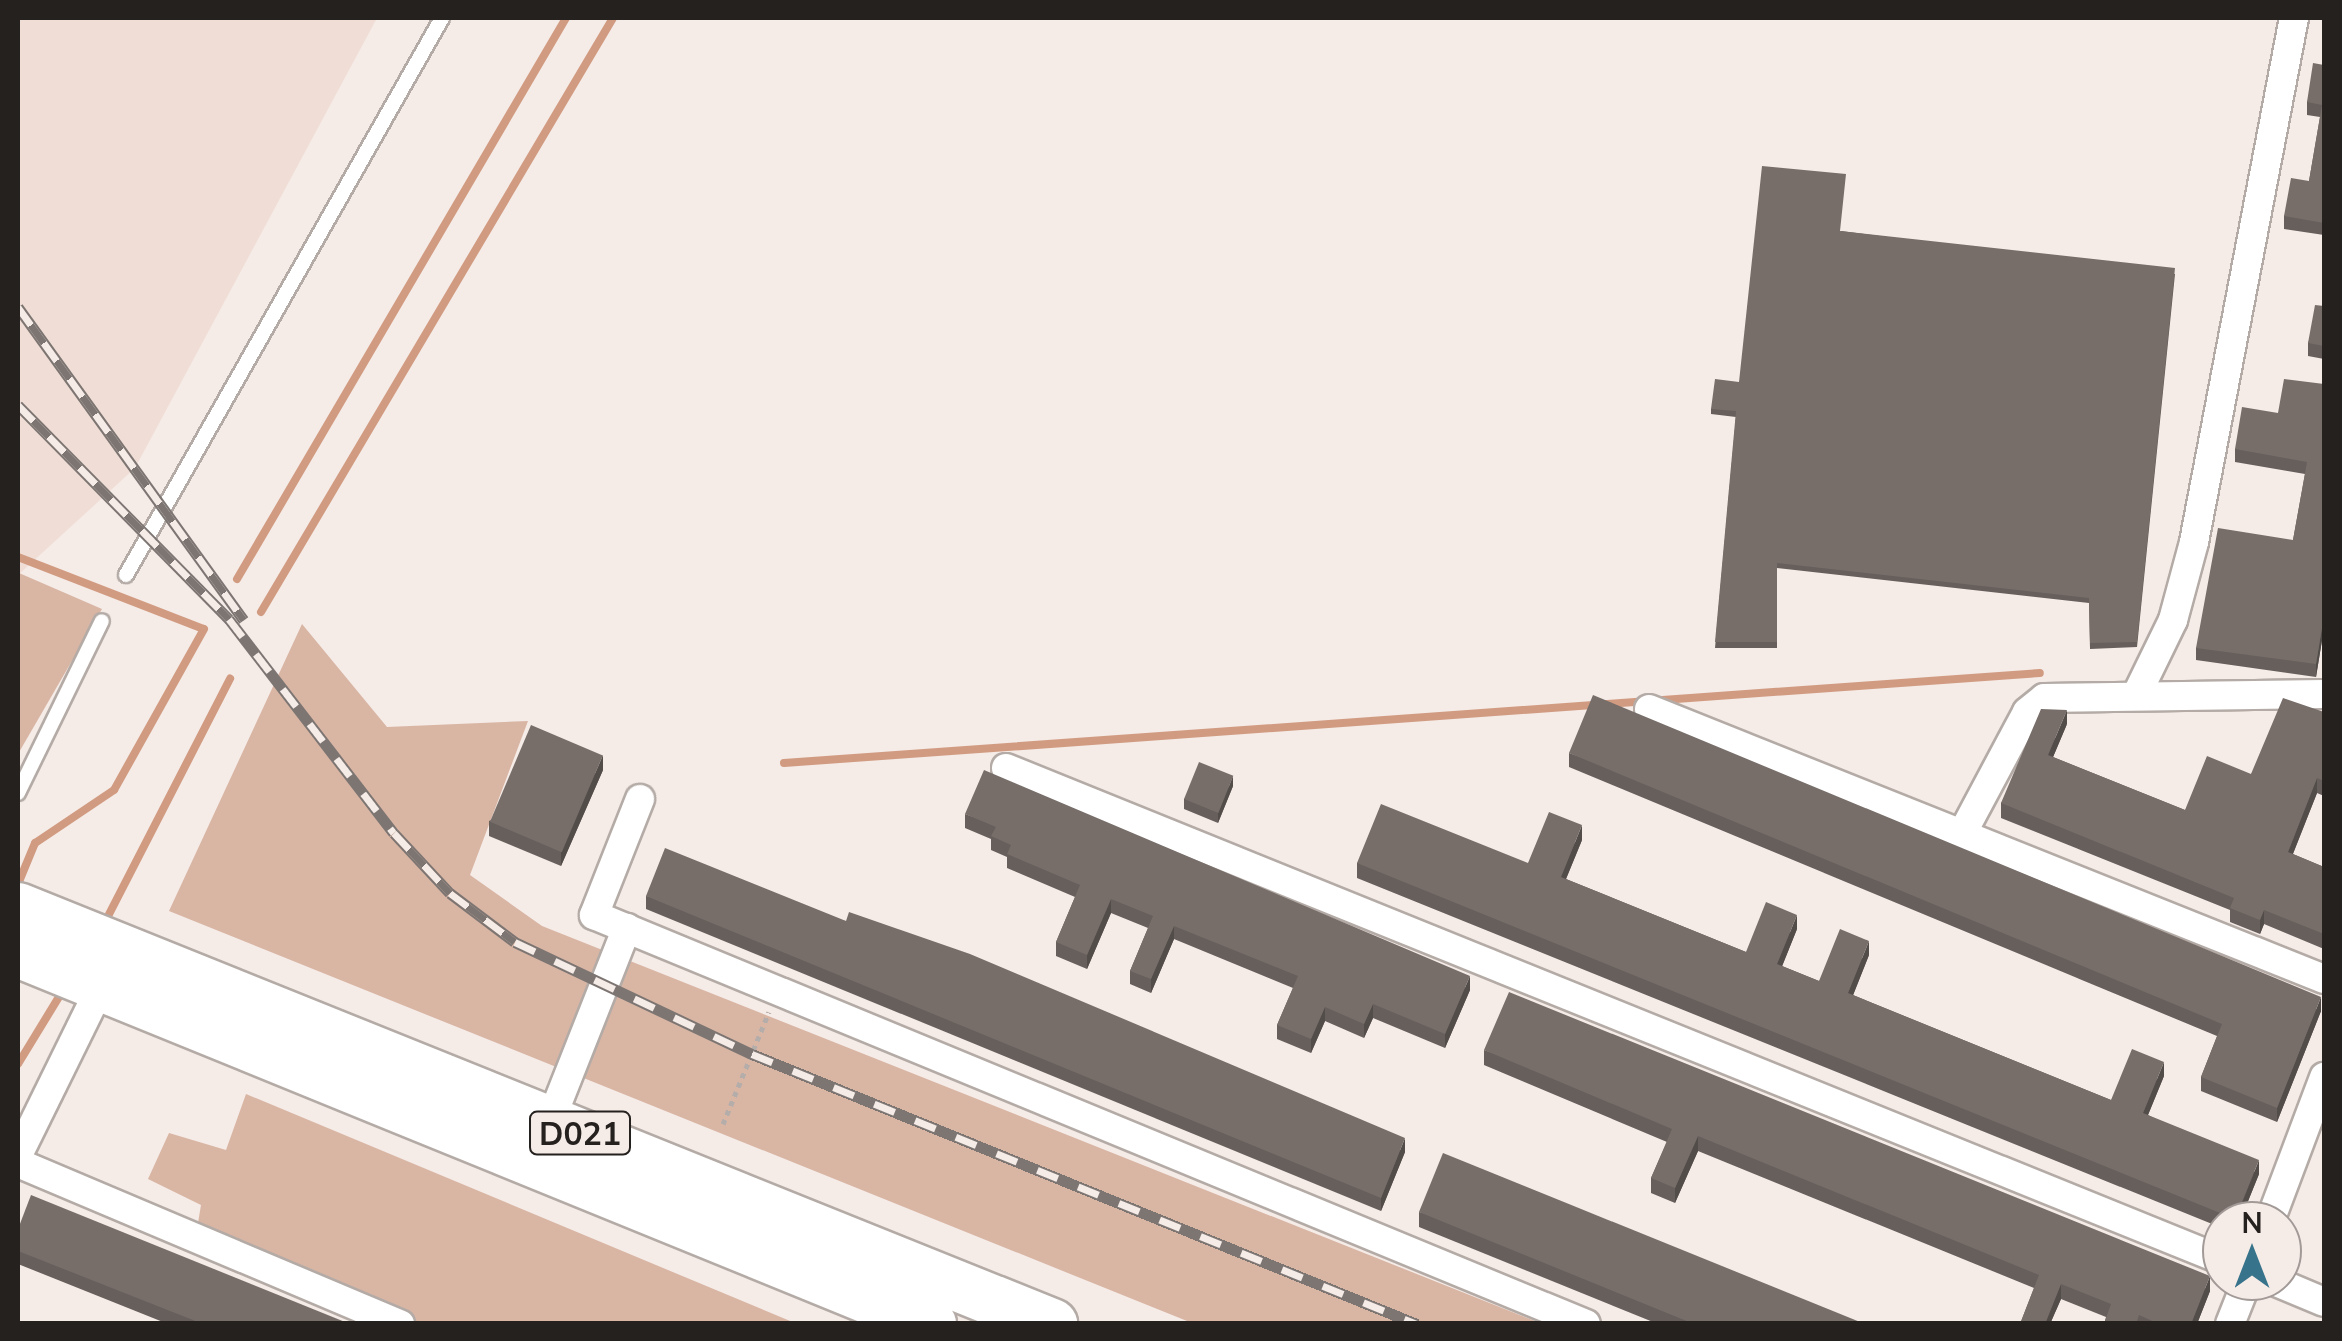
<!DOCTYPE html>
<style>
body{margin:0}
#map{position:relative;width:2342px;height:1341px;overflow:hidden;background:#f5ebe7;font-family:Mulish,sans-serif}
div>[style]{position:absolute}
.built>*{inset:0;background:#f0ded6}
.green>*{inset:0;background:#d9b5a4}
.stream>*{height:8px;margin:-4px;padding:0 4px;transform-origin:4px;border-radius:4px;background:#d19b81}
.path>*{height:5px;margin-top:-2.5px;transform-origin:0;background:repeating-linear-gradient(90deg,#b5adaa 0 5px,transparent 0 10px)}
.roads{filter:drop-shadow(2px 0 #b4aba6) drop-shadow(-2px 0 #b4aba6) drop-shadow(0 2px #b4aba6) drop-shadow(0 -2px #b4aba6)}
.lane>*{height:14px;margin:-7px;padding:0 7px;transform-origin:7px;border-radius:7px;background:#fff}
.street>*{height:28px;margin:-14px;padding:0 14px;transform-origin:14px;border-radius:14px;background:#fff}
.highway>*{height:50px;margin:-25px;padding:0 25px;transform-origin:25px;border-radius:25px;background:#fff}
.rail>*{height:11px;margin-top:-5.5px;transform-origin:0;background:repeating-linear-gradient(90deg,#f5ebe7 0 22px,#7c7572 0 44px);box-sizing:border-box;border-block:2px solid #7c7572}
.wall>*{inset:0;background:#665f5b}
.shaded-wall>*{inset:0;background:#534d4a}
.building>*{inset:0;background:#776e6a;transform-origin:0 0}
span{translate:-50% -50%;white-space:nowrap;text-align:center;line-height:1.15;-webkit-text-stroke:9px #f5ebe7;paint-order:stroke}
.shield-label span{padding:2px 8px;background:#f5ebe7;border:2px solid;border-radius:8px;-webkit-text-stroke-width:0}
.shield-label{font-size:32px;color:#25211f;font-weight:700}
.frame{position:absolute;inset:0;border:20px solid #25211f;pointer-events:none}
.north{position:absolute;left:2202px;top:1201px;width:100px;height:100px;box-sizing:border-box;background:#f5ebe7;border:2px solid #a29a97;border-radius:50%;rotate:0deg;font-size:28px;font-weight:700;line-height:40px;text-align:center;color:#25211f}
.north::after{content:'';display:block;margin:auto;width:35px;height:45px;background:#37738a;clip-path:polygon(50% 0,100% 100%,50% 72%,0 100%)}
</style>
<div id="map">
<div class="built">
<i style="clip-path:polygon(18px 18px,377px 18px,135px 468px,18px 575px)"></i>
</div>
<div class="green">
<i style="clip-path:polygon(19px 573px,102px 609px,18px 754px,18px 575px)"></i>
<i style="clip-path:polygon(302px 624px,387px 727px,528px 721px,470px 875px,542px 926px,1540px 1323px,1192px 1323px,169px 911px)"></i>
<i style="clip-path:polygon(246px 1094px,795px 1323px,415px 1323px,196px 1235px,201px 1205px,148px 1179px,169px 1133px,226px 1150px)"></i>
</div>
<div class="stream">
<i style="left:18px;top:557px;width:199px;rotate:21.2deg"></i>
<i style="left:204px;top:629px;width:184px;rotate:119.2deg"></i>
<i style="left:114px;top:790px;width:95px;rotate:146.1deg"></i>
<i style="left:35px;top:843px;width:44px;rotate:112.5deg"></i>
<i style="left:237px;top:579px;width:650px;rotate:-59.61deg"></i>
<i style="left:261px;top:612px;width:690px;rotate:-59.35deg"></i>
<i style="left:784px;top:763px;width:1259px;rotate:-4.1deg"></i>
<i style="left:104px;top:924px;width:276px;rotate:-62.8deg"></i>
<i style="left:18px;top:1064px;width:90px;rotate:-58.6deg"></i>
</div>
<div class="path">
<i style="left:723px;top:1124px;width:121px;rotate:-67.7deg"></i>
</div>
<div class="roads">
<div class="lane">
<i style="left:126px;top:575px;width:640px;rotate:-60.43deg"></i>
<i style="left:18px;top:793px;width:191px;rotate:-64deg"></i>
</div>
<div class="street">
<i style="left:2136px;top:696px;width:85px;rotate:-64deg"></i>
<i style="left:2173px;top:620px;width:81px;rotate:-74.9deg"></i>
<i style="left:2194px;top:542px;width:533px;rotate:-79.2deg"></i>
<i style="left:1649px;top:709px;width:727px;rotate:21.8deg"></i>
<i style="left:1006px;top:768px;width:1312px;rotate:22.03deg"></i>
<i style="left:640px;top:799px;width:125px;rotate:111.6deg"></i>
<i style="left:594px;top:915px;width:1073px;rotate:22.41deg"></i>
<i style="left:1963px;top:832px;width:136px;rotate:-61.9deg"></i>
<i style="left:2027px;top:712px;width:22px;rotate:-39deg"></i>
<i style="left:2044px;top:698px;width:280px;rotate:-0.8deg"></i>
<i style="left:550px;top:1122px;width:209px;rotate:-68.4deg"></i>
<i style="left:18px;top:1155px;width:188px;rotate:-63.8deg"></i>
<i style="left:18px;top:1163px;width:415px;rotate:22.9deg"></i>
<i style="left:2270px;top:1221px;width:154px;rotate:-69.4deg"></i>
<i style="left:2274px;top:1281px;width:54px;rotate:22.8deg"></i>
<i style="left:2230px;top:1324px;width:46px;rotate:-68.4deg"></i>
</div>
<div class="highway">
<i style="left:18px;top:908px;width:1115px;rotate:21.92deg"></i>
<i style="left:18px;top:952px;width:986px;rotate:22.17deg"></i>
</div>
</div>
<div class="rail">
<i style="left:18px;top:307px;width:386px;rotate:54.2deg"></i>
<i style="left:18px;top:405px;width:301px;rotate:45.4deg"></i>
<i style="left:229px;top:619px;width:270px;rotate:52.4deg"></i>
<i style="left:394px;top:833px;width:82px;rotate:47deg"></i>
<i style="left:450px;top:893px;width:81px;rotate:37deg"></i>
<i style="left:515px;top:942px;width:262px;rotate:25.3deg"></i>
<i style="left:752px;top:1054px;width:718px;rotate:22.1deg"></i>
</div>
<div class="wall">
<i style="clip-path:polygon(2324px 65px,2324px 235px,2284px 229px,2284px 216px,2309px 181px,2320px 117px,2307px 115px,2307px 102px)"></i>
<i style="clip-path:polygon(1841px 231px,2175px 274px,2137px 647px,2090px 649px,2089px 603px,1777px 568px,1777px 648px,1715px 648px,1736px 417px,1711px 414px,1711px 409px,1739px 382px)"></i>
<i style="clip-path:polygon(2324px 304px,2324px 359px,2308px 356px,2308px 343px)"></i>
<i style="clip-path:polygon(2324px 384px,2324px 628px,2316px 677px,2196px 660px,2196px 648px,2293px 540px,2305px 474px,2235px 462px,2235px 449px,2278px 413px)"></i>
<i style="clip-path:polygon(2324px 712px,2324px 796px,2317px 793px,2293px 854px,2324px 867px,2324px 949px,2264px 924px,2260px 934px,2230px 922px,2230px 910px,2001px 818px,2001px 803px,2067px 724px,2053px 757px,2185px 810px,2251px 774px)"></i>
<i style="clip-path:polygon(1569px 753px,2321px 1011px,2277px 1122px,2201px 1091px,2201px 1077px,2217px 1036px,1569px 767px)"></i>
<i style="clip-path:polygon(603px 770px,561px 866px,489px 836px,489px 821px)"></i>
<i style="clip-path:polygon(1233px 786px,1218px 823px,1184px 809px,1184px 799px)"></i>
<i style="clip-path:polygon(965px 814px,1470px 990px,1445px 1048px,1373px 1018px,1364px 1038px,1325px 1021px,1311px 1053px,1277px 1039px,1277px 1025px,1293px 988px,1174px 939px,1151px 993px,1130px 984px,1130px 971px,1148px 928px,1111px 913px,1087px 969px,1056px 956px,1056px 942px,1075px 897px,1007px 868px,1007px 857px,991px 850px,991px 839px,965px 828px)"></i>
<i style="clip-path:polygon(1582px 840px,1566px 879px,1746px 952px,1797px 929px,1782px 966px,1819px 981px,1869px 955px,1853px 995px,2111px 1100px,2164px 1076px,2148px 1115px,2259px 1174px,2240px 1221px,2222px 1221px,2222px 1228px,1357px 878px,1357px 863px,1528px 863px)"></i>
<i style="clip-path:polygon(646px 896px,846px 921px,1405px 1152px,1381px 1211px,646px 909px)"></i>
<i style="clip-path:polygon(1484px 1050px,2210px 1291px,2197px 1324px,2104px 1324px,2106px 1317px,2061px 1299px,2050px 1324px,2020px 1324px,2034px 1288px,1698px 1151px,1675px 1203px,1651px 1193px,1651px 1178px,1667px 1142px,1484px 1065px)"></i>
<i style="clip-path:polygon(1419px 1212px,1865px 1324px,1658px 1324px,1419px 1227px)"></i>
<i style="clip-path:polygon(18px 1229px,350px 1324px,168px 1324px,18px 1264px)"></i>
</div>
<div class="shaded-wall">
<i style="clip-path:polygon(2324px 616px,2324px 628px,2316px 677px,2316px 664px)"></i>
<i style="clip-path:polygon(2067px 710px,2067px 724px,2048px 769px,2048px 755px)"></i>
<i style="clip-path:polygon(603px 755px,603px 770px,561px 866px,561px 852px)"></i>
<i style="clip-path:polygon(1233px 776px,1233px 786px,1218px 823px,1218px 813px)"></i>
<i style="clip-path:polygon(2317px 778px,2317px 793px,2288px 866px,2288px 852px)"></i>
<i style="clip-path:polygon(1582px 825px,1582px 840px,1561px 891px,1561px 877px)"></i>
<i style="clip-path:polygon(1111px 899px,1111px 913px,1087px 969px,1087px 955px)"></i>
<i style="clip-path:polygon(2264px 910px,2264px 924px,2260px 934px,2260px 920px)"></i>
<i style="clip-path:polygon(1797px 915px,1797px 929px,1777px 979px,1777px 964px)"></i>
<i style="clip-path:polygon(1174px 926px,1174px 939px,1151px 993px,1151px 979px)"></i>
<i style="clip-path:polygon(1869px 941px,1869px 955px,1848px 1008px,1848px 993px)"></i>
<i style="clip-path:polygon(1470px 976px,1470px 990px,1445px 1048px,1445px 1034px)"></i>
<i style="clip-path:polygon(2321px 997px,2321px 1011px,2277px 1122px,2277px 1108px)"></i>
<i style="clip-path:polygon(1373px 1004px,1373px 1018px,1364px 1038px,1364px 1024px)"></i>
<i style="clip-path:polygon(1325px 1007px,1325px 1021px,1311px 1053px,1311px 1039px)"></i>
<i style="clip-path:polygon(2164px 1062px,2164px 1076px,2143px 1127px,2143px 1113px)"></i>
<i style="clip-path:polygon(1698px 1136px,1698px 1151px,1675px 1203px,1675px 1188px)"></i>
<i style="clip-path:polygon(1405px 1138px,1405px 1152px,1381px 1211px,1381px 1198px)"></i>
<i style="clip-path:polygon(2259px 1160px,2259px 1174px,2240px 1221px,2235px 1221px)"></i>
<i style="clip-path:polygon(2210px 1276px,2210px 1291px,2197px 1324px,2191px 1324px)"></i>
<i style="clip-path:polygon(2061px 1284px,2061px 1299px,2050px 1324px,2045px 1324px)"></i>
</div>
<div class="building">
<i style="clip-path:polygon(2313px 63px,2324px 65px,2324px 223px,2284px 216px,2291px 178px,2309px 181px,2322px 105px,2307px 102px)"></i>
<i style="clip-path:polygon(1762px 166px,1846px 174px,1840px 231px,2175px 268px,2137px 642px,2090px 643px,2089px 598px,1777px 563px,1777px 642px,1715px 642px,1736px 411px,1711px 409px,1715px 379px,1739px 382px)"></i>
<i style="clip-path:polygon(2324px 304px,2324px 346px,2308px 343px,2315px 305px,2324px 306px)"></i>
<i style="clip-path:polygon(2284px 379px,2324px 384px,2324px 616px,2316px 664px,2196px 648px,2218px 528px,2293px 540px,2307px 462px,2235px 449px,2242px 407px,2278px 413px)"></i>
<i style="clip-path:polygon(1593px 695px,2321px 997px,2277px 1108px,2201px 1077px,2222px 1024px,1569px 753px)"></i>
<i style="clip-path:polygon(2283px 698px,2324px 712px,2324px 781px,2317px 778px,2288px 852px,2324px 867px,2324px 934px,2264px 910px,2260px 920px,2230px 908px,2234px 898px,2001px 803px,2041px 709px,2067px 710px,2048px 755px,2185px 810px,2207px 756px,2251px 774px)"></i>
<i style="left:531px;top:725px;width:78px;height:105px;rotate:23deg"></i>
<i style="left:1199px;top:762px;width:37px;height:40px;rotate:22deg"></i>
<i style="clip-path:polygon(984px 770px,1470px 976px,1445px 1034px,1373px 1004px,1364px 1024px,1325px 1007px,1311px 1039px,1277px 1025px,1298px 976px,1174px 926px,1151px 979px,1130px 971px,1153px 916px,1111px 899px,1087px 955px,1056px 942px,1080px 885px,1007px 854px,1011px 845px,991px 836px,996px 827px,965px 814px)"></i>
<i style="clip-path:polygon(1381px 804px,1528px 863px,1549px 812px,1582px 825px,1561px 877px,1746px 952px,1766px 902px,1797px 915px,1777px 964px,1819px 981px,1840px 929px,1869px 941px,1848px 993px,2111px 1100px,2132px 1049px,2164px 1062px,2143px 1113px,2259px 1160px,2235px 1219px,1357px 863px)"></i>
<i style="clip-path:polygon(665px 848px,846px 921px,849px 912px,970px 954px,1405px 1138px,1381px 1198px,646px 896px)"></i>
<i style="clip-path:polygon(1509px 992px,2210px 1276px,2191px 1324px,2159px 1324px,2139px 1315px,2136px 1324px,2104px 1324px,2111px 1304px,2061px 1284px,2045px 1324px,2020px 1324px,2039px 1275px,1698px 1136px,1675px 1188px,1651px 1178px,1672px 1129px,1484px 1050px)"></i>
<i style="clip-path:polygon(1443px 1153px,1865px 1324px,1694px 1324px,1419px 1212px)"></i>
<i style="clip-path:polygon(31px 1195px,350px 1324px,203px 1324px,18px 1251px,18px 1229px)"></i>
</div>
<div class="shield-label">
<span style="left:580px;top:1133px">D021</span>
</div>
<div class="frame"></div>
<div class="north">N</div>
</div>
